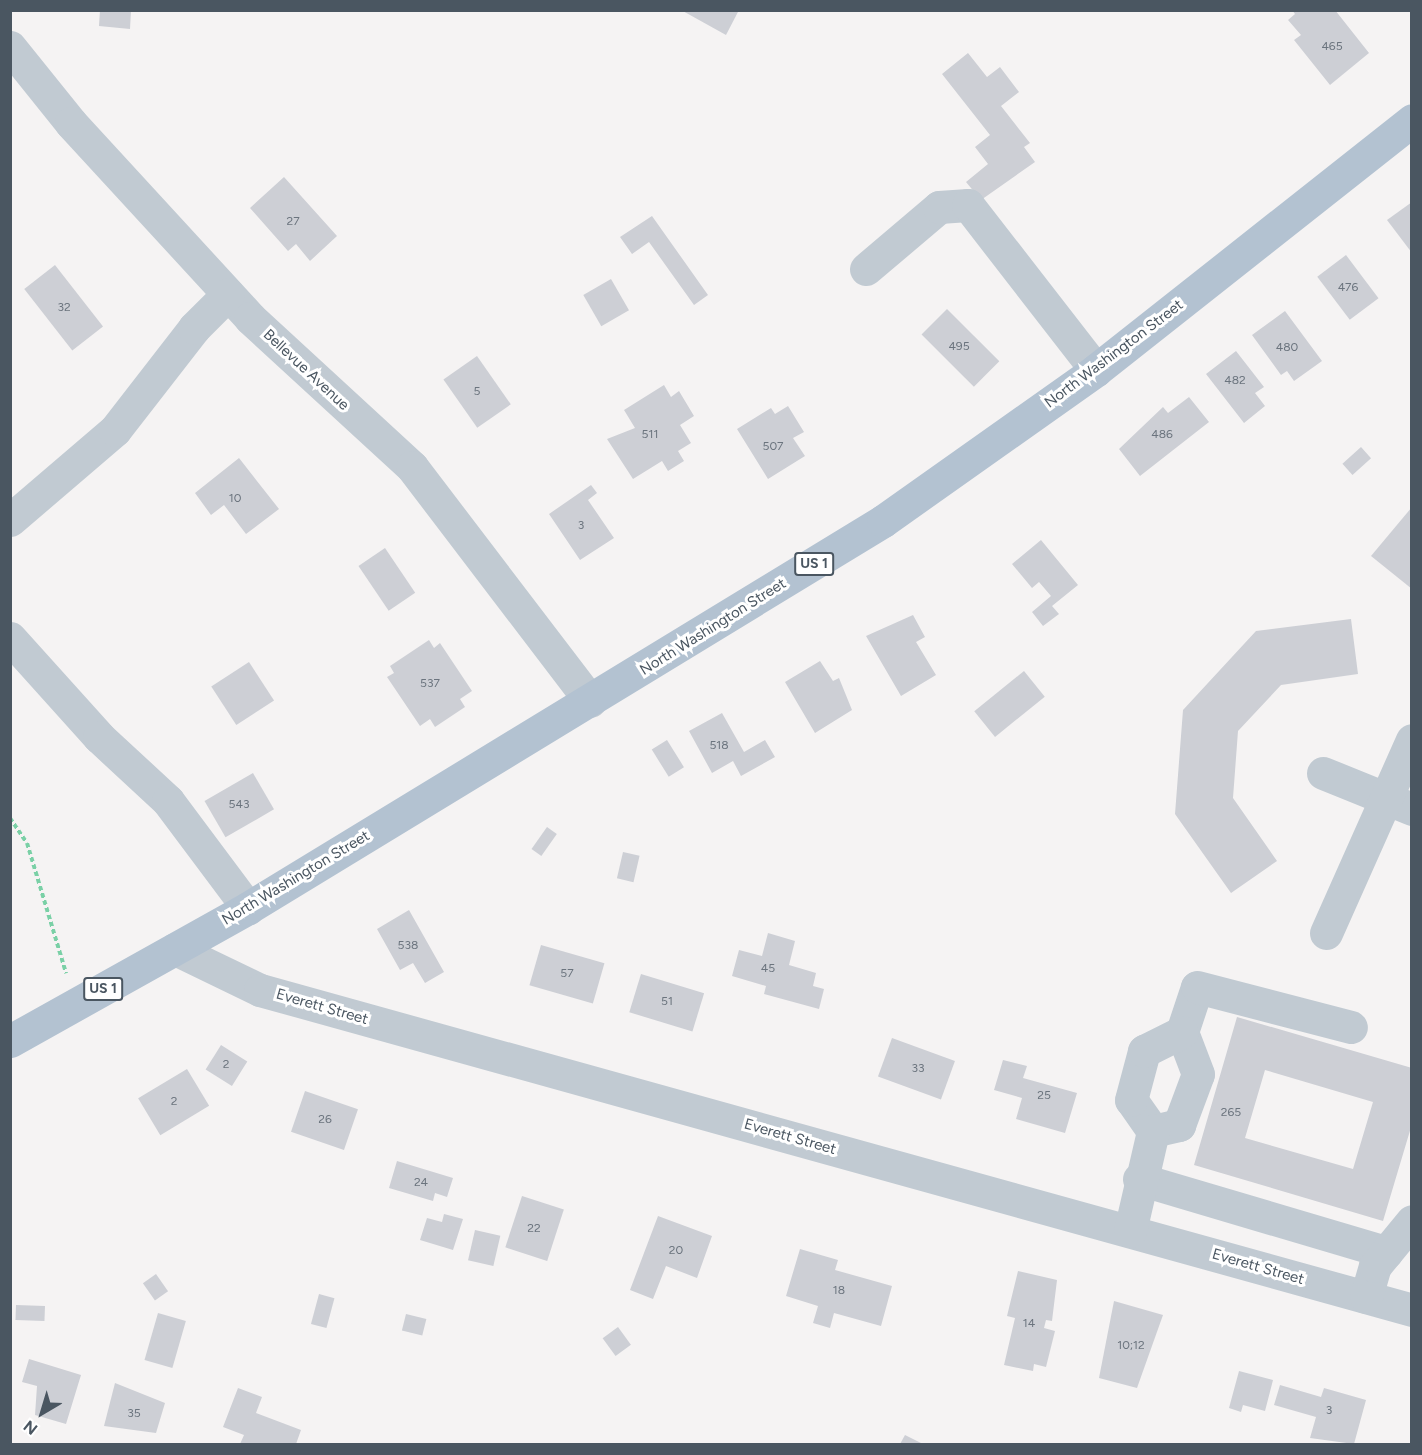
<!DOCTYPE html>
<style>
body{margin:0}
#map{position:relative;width:1422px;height:1455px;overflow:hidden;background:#f5f3f3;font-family:Figtree,sans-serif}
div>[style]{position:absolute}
.building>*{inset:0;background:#cdcfd5;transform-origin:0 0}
.path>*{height:4px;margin-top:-2px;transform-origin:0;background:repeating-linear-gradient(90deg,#7ad0a6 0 4.5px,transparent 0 7.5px)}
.minor>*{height:33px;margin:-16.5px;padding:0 16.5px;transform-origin:16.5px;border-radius:16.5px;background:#c1cad2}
.major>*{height:33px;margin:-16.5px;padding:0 16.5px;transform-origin:16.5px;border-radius:16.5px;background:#b3c2d1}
span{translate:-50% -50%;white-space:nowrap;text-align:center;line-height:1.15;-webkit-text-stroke:6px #fff;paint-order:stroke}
.number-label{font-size:12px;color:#6b747e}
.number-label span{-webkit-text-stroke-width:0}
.shield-label span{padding:2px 4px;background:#fff;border:2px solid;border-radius:4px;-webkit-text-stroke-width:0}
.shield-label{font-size:14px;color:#4a5661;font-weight:700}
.street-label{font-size:15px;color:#4a5661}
.frame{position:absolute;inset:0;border:12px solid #4a5661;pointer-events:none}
.north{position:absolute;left:12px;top:1383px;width:60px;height:60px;-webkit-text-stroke:4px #fff;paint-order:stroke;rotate:218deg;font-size:16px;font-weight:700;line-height:24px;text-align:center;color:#4a5661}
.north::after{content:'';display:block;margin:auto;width:21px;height:27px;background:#4a5661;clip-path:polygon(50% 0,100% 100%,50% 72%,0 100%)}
</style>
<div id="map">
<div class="building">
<i style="clip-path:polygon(100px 10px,131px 10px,130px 29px,99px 26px)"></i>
<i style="clip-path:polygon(681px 10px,739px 10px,726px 35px)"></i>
<i style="clip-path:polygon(1292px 10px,1335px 10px,1369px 53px,1330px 85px,1294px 40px,1301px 35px,1288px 20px,1295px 14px)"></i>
<i style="clip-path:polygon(968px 53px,987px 77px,1000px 67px,1019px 92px,1001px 106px,1030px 143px,1024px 147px,1035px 162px,981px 200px,966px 182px,988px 164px,975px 147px,990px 135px,942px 74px)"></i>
<i style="clip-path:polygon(284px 177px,337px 236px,310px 261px,296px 244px,288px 251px,250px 208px)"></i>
<i style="clip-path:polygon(1412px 202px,1412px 253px,1387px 220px)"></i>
<i style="clip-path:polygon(652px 216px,708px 295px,694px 305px,649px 242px,632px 254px,620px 237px)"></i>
<i style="left:1346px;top:255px;width:54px;height:36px;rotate:53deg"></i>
<i style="left:55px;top:265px;width:78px;height:39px;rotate:52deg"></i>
<i style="left:611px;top:279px;width:36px;height:32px;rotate:60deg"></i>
<i style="left:947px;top:309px;width:74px;height:36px;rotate:45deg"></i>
<i style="clip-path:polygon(1285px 311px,1322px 361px,1294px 381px,1287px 371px,1281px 375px,1252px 335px)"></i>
<i style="clip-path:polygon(1236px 351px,1264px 387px,1255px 393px,1265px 406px,1244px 423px,1206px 374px)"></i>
<i style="left:477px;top:356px;width:59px;height:41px;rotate:55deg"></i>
<i style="clip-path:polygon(664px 385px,671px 397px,679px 391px,694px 416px,680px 425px,691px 443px,678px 451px,684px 461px,668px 471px,662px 461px,633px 479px,607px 439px,635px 428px,624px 410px)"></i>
<i style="clip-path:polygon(1189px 397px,1209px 422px,1140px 476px,1119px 449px,1163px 407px,1168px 413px)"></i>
<i style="clip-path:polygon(788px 406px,804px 432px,793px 438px,805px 456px,768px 479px,737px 429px,771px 408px,775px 414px)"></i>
<i style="left:1361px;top:447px;width:15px;height:25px;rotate:48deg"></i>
<i style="clip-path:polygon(239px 458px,279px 509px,246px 534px,224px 505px,211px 515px,195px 493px)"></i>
<i style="clip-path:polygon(591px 485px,597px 493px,588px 500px,614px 538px,580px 560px,549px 514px)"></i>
<i style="clip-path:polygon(1412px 507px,1412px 589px,1371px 556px)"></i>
<i style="clip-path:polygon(1041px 540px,1078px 585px,1052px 606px,1059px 614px,1043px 626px,1032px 612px,1051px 596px,1039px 582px,1032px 588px,1012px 564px)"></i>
<i style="left:385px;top:548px;width:54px;height:32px;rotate:56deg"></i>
<i style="clip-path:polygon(913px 615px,925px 637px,916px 642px,936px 675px,901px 696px,866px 636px)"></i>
<i style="clip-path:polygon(1351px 619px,1358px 674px,1281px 685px,1238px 731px,1233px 798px,1277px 861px,1231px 893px,1175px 814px,1183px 710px,1256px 631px)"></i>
<i style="clip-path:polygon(429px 640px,434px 648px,440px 643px,472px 691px,460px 699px,465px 707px,435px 727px,430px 719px,420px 726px,387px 677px,394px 673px,390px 666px)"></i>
<i style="clip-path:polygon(820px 661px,833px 681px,839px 678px,852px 710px,815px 733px,785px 682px)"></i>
<i style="left:249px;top:662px;width:46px;height:45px;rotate:57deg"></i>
<i style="left:1024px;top:671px;width:33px;height:64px;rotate:51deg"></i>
<i style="clip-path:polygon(722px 713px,744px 752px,765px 740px,775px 757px,741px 776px,733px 761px,712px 773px,689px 731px)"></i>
<i style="left:667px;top:740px;width:32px;height:18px;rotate:58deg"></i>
<i style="left:253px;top:773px;width:42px;height:56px;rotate:60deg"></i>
<i style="left:547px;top:827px;width:12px;height:27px;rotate:35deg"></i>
<i style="left:623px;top:852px;width:17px;height:27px;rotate:13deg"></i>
<i style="clip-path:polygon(409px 910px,444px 972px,425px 983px,413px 963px,400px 970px,377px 929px)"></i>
<i style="clip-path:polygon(768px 933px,795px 941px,789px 965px,816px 973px,813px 986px,824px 989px,819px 1009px,764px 994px,766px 986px,732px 976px,739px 950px,762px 956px)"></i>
<i style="left:541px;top:945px;width:66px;height:42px;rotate:16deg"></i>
<i style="left:641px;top:974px;width:66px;height:40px;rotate:17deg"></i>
<i style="clip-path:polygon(evenodd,1237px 1017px,1412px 1068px,1412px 1124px,1383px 1221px,1194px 1165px,1237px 1017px,1265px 1070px,1373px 1102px,1353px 1169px,1245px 1138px,1265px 1070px)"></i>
<i style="left:892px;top:1038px;width:67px;height:41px;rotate:20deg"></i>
<i style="left:221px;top:1045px;width:31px;height:29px;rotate:32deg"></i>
<i style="clip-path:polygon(1003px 1060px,1027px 1066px,1023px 1078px,1077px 1093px,1065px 1133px,1016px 1119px,1022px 1098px,994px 1090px)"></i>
<i style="left:187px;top:1069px;width:43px;height:57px;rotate:59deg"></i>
<i style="left:305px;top:1091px;width:56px;height:43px;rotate:19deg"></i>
<i style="clip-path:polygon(397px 1161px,453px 1178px,447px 1197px,435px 1193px,433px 1201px,389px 1188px)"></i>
<i style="left:522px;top:1196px;width:44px;height:54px;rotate:18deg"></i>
<i style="clip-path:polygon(444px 1214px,463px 1219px,453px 1250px,420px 1240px,427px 1218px,442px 1222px)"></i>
<i style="clip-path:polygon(658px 1216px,712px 1236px,697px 1278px,666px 1266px,653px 1299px,630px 1290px)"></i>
<i style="left:475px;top:1230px;width:26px;height:31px;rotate:13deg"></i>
<i style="clip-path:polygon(800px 1249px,838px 1260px,835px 1270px,892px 1286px,881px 1326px,834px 1313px,830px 1328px,813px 1323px,818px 1306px,786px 1296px)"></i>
<i style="clip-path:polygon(1018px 1271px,1057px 1280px,1052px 1321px,1046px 1320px,1044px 1328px,1055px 1331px,1046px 1367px,1034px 1364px,1033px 1371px,1004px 1365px,1015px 1318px,1007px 1316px)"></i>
<i style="left:156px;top:1274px;width:21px;height:16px;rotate:55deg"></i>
<i style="left:319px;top:1294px;width:16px;height:31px;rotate:15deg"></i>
<i style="clip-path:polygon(1114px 1301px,1163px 1315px,1137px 1388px,1099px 1378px)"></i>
<i style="left:16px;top:1305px;width:29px;height:15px;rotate:2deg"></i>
<i style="left:158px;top:1313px;width:29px;height:49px;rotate:16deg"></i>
<i style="left:406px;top:1314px;width:21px;height:17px;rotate:14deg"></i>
<i style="left:618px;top:1327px;width:22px;height:19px;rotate:54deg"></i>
<i style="clip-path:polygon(29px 1359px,81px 1375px,66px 1424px,35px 1415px,37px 1386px,22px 1382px)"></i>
<i style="clip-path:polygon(1239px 1371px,1273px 1380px,1265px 1411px,1243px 1405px,1241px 1412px,1229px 1408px)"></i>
<i style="clip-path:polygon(115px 1383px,165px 1403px,156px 1433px,104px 1426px)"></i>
<i style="clip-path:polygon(1280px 1385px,1321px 1397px,1324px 1388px,1366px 1400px,1354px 1444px,1310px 1438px,1316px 1417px,1274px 1405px)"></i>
<i style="clip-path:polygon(238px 1388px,262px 1397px,256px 1413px,301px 1430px,296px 1444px,240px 1444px,244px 1435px,223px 1427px)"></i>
<i style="clip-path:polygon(905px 1435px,923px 1444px,900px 1444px)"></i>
</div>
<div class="path">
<i style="left:10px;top:818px;width:30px;rotate:56deg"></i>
<i style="left:27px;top:843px;width:136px;rotate:73.3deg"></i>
</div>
<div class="minor">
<i style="left:10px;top:47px;width:97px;rotate:51.2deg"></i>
<i style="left:71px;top:123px;width:265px;rotate:47.4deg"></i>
<i style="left:250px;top:318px;width:220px;rotate:42.6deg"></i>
<i style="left:412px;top:467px;width:294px;rotate:52.7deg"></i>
<i style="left:866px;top:269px;width:96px;rotate:-40.3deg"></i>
<i style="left:939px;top:207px;width:29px;rotate:-4deg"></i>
<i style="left:968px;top:205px;width:209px;rotate:52.2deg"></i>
<i style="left:10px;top:520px;width:138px;rotate:-40.6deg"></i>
<i style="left:115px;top:430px;width:129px;rotate:-52.2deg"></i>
<i style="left:194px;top:328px;width:48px;rotate:-45deg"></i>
<i style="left:10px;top:638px;width:133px;rotate:48deg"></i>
<i style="left:99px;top:737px;width:94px;rotate:42.8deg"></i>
<i style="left:168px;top:801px;width:134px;rotate:53.2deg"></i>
<i style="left:1323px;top:773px;width:96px;rotate:22deg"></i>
<i style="left:1326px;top:933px;width:211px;rotate:-66deg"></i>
<i style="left:175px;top:949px;width:94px;rotate:25.8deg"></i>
<i style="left:260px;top:990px;width:1196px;rotate:15.52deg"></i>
<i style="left:1153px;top:1131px;width:27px;rotate:-13deg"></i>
<i style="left:1179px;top:1125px;width:54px;rotate:-69.6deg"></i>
<i style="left:1198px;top:1074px;width:45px;rotate:-110.9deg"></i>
<i style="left:1182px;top:1032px;width:47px;rotate:-71.6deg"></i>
<i style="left:1197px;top:987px;width:159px;rotate:14.6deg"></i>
<i style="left:1153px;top:1131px;width:38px;rotate:-125deg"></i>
<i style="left:1131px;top:1100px;width:51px;rotate:-75.1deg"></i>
<i style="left:1144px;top:1051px;width:42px;rotate:-26.6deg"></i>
<i style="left:1139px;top:1179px;width:258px;rotate:16.5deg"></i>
<i style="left:1130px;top:1231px;width:103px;rotate:-77deg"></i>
<i style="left:1366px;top:1297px;width:32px;rotate:-74deg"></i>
<i style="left:1375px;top:1266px;width:58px;rotate:-50.6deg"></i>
</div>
<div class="major">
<i style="left:10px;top:1041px;width:273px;rotate:-29.2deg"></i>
<i style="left:248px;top:908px;width:744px;rotate:-31.36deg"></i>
<i style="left:883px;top:521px;width:261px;rotate:-35.3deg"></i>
<i style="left:1096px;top:370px;width:403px;rotate:-38.3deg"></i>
</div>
<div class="number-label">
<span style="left:1332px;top:47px">465</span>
<span style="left:293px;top:222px">27</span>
<span style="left:1348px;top:288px">476</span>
<span style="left:64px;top:308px">32</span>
<span style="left:959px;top:347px">495</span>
<span style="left:1287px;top:348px">480</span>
<span style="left:1235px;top:381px">482</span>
<span style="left:477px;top:392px">5</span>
<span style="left:650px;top:435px">511</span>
<span style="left:1162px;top:435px">486</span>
<span style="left:773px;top:447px">507</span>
<span style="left:235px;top:499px">10</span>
<span style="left:581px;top:526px">3</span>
<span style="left:430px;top:684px">537</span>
<span style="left:719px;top:746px">518</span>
<span style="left:239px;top:805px">543</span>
<span style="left:408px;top:946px">538</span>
<span style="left:768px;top:969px">45</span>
<span style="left:567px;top:974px">57</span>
<span style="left:667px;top:1002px">51</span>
<span style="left:226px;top:1065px">2</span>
<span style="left:918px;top:1069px">33</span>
<span style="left:1044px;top:1096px">25</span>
<span style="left:174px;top:1102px">2</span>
<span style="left:1231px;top:1113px">265</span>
<span style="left:325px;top:1120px">26</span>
<span style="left:421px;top:1183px">24</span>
<span style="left:534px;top:1229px">22</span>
<span style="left:676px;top:1251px">20</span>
<span style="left:839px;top:1291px">18</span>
<span style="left:1029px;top:1324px">14</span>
<span style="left:1131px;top:1346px">10;12</span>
<span style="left:1329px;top:1411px">3</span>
<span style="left:134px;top:1414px">35</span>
</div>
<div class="shield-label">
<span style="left:814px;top:564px">US 1</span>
<span style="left:103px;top:989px">US 1</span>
</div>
<div class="street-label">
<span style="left:1114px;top:354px;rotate:-37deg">North Washington Street</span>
<span style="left:306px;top:370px;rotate:43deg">Bellevue Avenue</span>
<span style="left:713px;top:627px;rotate:-32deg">North Washington Street</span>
<span style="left:296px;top:878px;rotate:-31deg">North Washington Street</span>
<span style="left:322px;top:1007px;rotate:16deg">Everett Street</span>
<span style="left:790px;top:1137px;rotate:16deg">Everett Street</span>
<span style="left:1258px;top:1267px;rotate:16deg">Everett Street</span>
</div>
<div class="frame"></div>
<div class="north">N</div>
</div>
